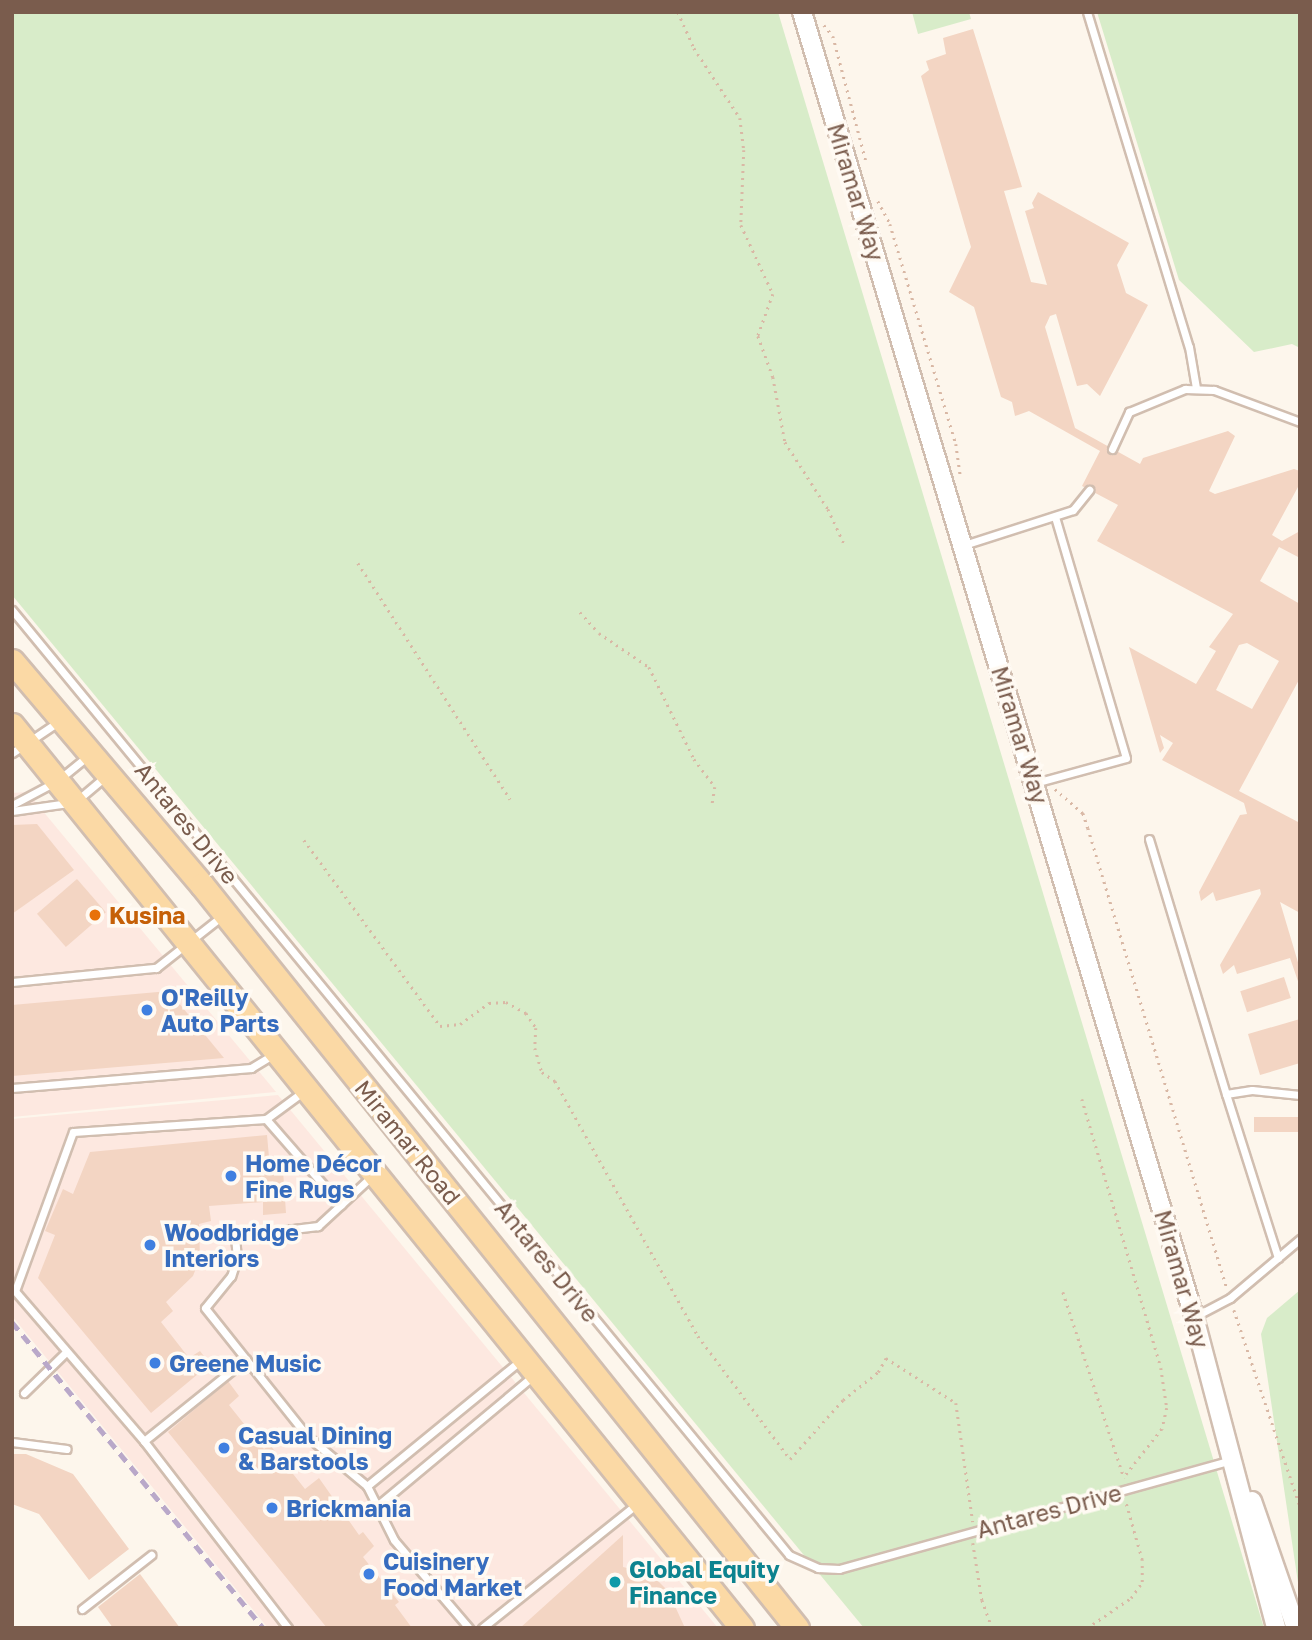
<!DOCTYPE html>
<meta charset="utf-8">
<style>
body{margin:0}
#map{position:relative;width:1312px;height:1640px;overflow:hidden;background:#fdf6ec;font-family:"Golos Text",sans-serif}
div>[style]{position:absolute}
.commercial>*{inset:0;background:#fde8e0}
.green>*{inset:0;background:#d8ecc9}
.building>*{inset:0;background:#f3d5c3;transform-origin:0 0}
.path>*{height:2.5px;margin-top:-1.25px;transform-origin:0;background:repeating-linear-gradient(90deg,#d9b8a5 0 2px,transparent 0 7px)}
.roads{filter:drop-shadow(2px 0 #d1beb0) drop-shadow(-2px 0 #d1beb0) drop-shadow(0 2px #d1beb0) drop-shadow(0 -2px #d1beb0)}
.service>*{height:7px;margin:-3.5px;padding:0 3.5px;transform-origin:3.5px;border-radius:3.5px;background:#fff}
.tertiary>*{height:18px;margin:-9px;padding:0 9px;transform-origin:9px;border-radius:9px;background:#fff}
.primary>*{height:23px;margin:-11.5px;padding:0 11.5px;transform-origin:11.5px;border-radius:11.5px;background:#fbd9a5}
.rail>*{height:4.5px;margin-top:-2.25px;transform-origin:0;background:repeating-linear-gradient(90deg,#b9a8c9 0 10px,transparent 0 17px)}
.dots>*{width:19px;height:19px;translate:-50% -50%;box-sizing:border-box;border:4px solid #fffaf3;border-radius:50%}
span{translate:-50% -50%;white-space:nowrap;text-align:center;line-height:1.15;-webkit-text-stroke:7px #fffaf3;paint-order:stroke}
.street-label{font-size:23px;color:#7a5c4d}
.food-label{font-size:23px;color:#c56008;font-weight:700}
.left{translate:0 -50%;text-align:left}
.shop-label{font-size:23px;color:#366cbe;font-weight:700}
.culture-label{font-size:23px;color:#0d838f;font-weight:700}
.frame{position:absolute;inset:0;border:14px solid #7a5c4d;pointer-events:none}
</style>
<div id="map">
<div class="commercial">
<i style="clip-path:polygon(27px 792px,276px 1092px,12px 1117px,12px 793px)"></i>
<i style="clip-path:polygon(278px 1095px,718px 1628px,268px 1628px,12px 1316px,12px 1119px)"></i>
</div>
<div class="green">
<i style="clip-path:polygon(12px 12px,778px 12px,1264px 1628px,864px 1628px,12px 595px)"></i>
<i style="clip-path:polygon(912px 12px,969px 12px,971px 19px,918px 34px)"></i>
<i style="clip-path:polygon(1097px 12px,1300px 12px,1300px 348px,1292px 344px,1254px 352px,1179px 280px)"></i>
<i style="clip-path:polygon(1300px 1290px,1300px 1596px,1261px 1334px,1267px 1318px)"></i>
</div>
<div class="building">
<i style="clip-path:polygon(evenodd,973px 29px,1022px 187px,1004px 191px,1031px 282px,1047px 285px,1025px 211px,1034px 208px,1032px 203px,1038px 192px,1129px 243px,1117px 265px,1126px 293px,1148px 305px,1100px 396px,1087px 384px,1077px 386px,1056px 314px,1050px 316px,1045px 327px,1075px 428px,1140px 464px,1143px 458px,1228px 431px,1235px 436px,1209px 491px,1215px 494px,1294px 469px,1300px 471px,1298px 487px,1272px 535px,1282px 541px,1300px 531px,1300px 558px,1279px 547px,1260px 581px,1300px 604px,1300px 678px,1239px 791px,1300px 823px,1300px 913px,1280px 902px,1300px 969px,1300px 987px,1290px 958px,1237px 974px,1234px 965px,1223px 974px,1220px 965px,1261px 894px,1260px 889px,1216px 901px,1213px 892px,1201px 901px,1199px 892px,1240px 815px,1247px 814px,1244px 803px,1162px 760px,1173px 743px,1160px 735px,1164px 748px,1160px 753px,1129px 647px,1196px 684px,1216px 651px,1209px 647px,1233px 614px,1097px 541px,1118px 505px,1082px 486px,1100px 451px,1029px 411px,1015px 416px,1012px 402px,1001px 397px,974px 307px,949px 292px,971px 247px,921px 76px,929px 70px,926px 61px,946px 54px,943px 38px,973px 29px,1247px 643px,1279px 661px,1252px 709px,1216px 690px,1239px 645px,1247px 643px)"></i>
<i style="clip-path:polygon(37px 824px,74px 870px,12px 914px,12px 825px)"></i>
<i style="left:77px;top:879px;width:44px;height:53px;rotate:49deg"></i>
<i style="left:1284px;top:977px;width:22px;height:46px;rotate:72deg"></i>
<i style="clip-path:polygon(169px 991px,224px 1058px,12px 1076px,12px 1005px)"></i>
<i style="clip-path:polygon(1300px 1019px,1300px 1063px,1260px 1075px,1248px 1034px)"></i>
<i style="left:1300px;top:1117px;width:15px;height:46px;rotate:90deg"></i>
<i style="clip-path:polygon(267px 1135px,269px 1157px,282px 1156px,286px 1213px,263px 1215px,263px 1202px,209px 1206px,211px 1221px,199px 1224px,200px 1258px,193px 1276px,166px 1302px,173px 1311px,161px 1322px,189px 1358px,200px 1351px,210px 1364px,151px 1413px,38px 1278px,55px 1235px,45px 1231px,63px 1189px,73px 1194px,90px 1152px)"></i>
<i style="clip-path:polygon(228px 1381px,239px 1396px,229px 1405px,264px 1449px,270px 1445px,305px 1489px,319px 1478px,359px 1535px,363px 1532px,374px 1546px,363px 1557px,399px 1602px,395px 1605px,412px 1628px,327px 1628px,168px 1432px)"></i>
<i style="clip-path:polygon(12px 1454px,26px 1454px,73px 1474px,129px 1549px,89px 1580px,39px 1514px,12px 1504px)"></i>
<i style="clip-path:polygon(623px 1535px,623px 1567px,651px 1574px,668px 1591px,685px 1628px,520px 1628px)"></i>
<i style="clip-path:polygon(140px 1574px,180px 1628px,113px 1628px,98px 1607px)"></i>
</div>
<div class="path">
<i style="left:678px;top:12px;width:39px;rotate:66deg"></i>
<i style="left:694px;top:48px;width:84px;rotate:56.7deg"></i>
<i style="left:740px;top:118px;width:32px;rotate:83deg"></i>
<i style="left:744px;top:150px;width:75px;rotate:92.3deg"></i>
<i style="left:741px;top:225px;width:76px;rotate:65.1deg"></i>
<i style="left:773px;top:294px;width:45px;rotate:109.7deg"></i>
<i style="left:758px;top:336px;width:44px;rotate:69.9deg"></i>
<i style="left:773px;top:377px;width:66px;rotate:79.5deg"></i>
<i style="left:785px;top:442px;width:80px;rotate:57.3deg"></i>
<i style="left:828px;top:509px;width:38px;rotate:65deg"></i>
<i style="left:824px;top:25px;width:14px;rotate:51deg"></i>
<i style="left:833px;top:36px;width:129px;rotate:75.2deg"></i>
<i style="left:878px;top:201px;width:26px;rotate:62deg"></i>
<i style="left:890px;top:224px;width:230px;rotate:73.3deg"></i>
<i style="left:956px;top:444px;width:34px;rotate:82deg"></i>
<i style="left:358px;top:563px;width:281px;rotate:57.2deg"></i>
<i style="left:580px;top:612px;width:28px;rotate:48deg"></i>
<i style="left:599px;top:633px;width:60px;rotate:34.2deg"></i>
<i style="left:649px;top:667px;width:102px;rotate:63.9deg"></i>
<i style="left:694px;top:759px;width:35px;rotate:53deg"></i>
<i style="left:715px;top:787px;width:20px;rotate:99deg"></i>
<i style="left:1055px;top:789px;width:37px;rotate:41deg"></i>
<i style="left:1083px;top:813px;width:16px;rotate:72deg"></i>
<i style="left:1088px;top:828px;width:480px;rotate:73.2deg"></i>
<i style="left:304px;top:840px;width:230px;rotate:53.8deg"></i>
<i style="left:440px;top:1026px;width:20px;rotate:-6deg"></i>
<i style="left:460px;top:1024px;width:36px;rotate:-36deg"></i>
<i style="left:489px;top:1003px;width:17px;rotate:-3deg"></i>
<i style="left:506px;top:1002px;width:23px;rotate:29deg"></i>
<i style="left:526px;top:1013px;width:18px;rotate:56deg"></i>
<i style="left:536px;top:1028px;width:20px;rotate:93deg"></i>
<i style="left:535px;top:1048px;width:25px;rotate:74deg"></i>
<i style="left:542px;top:1072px;width:16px;rotate:35deg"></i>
<i style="left:555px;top:1081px;width:292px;rotate:60.7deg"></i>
<i style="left:698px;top:1336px;width:154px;rotate:53.2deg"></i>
<i style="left:790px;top:1459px;width:79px;rotate:-48.1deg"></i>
<i style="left:843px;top:1400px;width:45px;rotate:-38.7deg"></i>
<i style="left:878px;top:1372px;width:16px;rotate:-60deg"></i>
<i style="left:886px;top:1358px;width:83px;rotate:32.7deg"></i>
<i style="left:956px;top:1403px;width:120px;rotate:81.9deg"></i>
<i style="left:1082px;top:1099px;width:280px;rotate:73.6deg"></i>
<i style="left:1161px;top:1368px;width:40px;rotate:81.5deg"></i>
<i style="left:1167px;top:1408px;width:22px;rotate:103deg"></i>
<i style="left:1162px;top:1429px;width:60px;rotate:128.2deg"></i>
<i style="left:1063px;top:1292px;width:196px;rotate:71.8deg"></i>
<i style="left:1234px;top:1310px;width:207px;rotate:71.4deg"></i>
<i style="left:973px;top:1543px;width:58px;rotate:81deg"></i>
<i style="left:982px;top:1600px;width:30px;rotate:70deg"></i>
<i style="left:1087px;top:1628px;width:53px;rotate:-34.3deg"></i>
<i style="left:1131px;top:1598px;width:19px;rotate:-55deg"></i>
<i style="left:1142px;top:1582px;width:22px;rotate:-90deg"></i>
<i style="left:1142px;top:1560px;width:62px;rotate:-105.8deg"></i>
</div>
<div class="roads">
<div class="service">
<i style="left:1087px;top:12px;width:350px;rotate:73.1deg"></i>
<i style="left:1189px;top:347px;width:42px;rotate:80.3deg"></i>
<i style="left:1112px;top:449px;width:41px;rotate:-65.3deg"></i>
<i style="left:1129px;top:412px;width:61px;rotate:-22.3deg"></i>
<i style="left:1185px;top:389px;width:29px;rotate:2deg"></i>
<i style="left:1214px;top:390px;width:92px;rotate:20.4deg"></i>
<i style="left:964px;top:545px;width:114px;rotate:-17.8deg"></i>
<i style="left:1073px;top:510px;width:26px;rotate:-51deg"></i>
<i style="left:12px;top:610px;width:1223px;rotate:50.57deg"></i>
<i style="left:789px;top:1555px;width:32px;rotate:24deg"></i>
<i style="left:818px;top:1568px;width:21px;rotate:3deg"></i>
<i style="left:839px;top:1569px;width:407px;rotate:-15.5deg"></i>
<i style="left:12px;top:753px;width:55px;rotate:-34deg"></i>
<i style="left:1035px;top:783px;width:94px;rotate:-15.4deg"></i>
<i style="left:1126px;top:758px;width:252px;rotate:-106.4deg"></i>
<i style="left:12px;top:805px;width:51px;rotate:-28.1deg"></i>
<i style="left:57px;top:781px;width:40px;rotate:-39deg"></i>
<i style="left:12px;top:811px;width:64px;rotate:-8.1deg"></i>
<i style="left:75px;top:802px;width:40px;rotate:-40deg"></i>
<i style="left:1149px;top:839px;width:266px;rotate:73.2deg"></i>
<i style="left:1226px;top:1094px;width:26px;rotate:-9deg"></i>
<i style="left:1252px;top:1090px;width:48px;rotate:5.9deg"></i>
<i style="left:12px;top:982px;width:145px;rotate:-5.6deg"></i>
<i style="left:156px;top:968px;width:84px;rotate:-38.2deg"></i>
<i style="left:12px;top:1088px;width:240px;rotate:-4.8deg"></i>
<i style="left:251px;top:1068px;width:26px;rotate:-31deg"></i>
<i style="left:1226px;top:1094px;width:172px;rotate:72.4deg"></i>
<i style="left:266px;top:1119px;width:47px;rotate:-36.4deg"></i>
<i style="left:372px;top:1176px;width:74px;rotate:137.2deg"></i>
<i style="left:318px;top:1226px;width:84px;rotate:173.1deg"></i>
<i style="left:235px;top:1236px;width:22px;rotate:85deg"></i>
<i style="left:237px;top:1258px;width:19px;rotate:108deg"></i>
<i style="left:231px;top:1276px;width:41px;rotate:129.1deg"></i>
<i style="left:205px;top:1308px;width:164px;rotate:51.4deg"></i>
<i style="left:307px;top:1436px;width:78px;rotate:39.8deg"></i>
<i style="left:367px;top:1486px;width:60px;rotate:63.4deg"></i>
<i style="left:394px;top:1540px;width:116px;rotate:49.6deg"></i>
<i style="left:1194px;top:1317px;width:41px;rotate:-27.8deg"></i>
<i style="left:1230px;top:1298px;width:92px;rotate:-40.1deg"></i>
<i style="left:24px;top:1393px;width:59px;rotate:-44.3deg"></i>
<i style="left:144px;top:1441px;width:131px;rotate:-38.8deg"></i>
<i style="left:12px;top:1442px;width:55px;rotate:7.3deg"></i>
<i style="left:367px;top:1486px;width:199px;rotate:-39.3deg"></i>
<i style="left:377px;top:1506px;width:203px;rotate:-39.8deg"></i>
<i style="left:82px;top:1609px;width:88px;rotate:-38deg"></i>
<i style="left:288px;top:1628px;width:236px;rotate:-127.6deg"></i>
<i style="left:144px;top:1441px;width:198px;rotate:-130.7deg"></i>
<i style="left:15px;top:1291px;width:169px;rotate:-70deg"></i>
<i style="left:73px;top:1132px;width:193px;rotate:-3.9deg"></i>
<i style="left:266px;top:1119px;width:114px;rotate:48.9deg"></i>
<i style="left:482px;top:1628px;width:198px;rotate:-38.7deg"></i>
</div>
<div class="tertiary">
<i style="left:802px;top:12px;width:1363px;rotate:73.28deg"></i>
<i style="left:1194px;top:1317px;width:322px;rotate:75.2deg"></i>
<i style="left:1252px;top:1501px;width:134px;rotate:70.9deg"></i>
</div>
<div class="primary">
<i style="left:12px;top:661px;width:294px;rotate:49.7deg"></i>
<i style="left:202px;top:885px;width:952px;rotate:51.31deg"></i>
<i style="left:12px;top:725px;width:1161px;rotate:51.05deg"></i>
</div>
</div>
<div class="rail">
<i style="left:12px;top:1322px;width:396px;rotate:50.6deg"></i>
</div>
<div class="dots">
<i style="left:95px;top:915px;background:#e8710a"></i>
<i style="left:147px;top:1010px;background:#3f7fe0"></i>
<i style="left:231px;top:1176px;background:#3f7fe0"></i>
<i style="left:150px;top:1245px;background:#3f7fe0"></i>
<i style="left:155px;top:1363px;background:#3f7fe0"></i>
<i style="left:224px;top:1448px;background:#3f7fe0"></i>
<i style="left:272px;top:1508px;background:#3f7fe0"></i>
<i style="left:369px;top:1574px;background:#3f7fe0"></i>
<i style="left:615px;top:1582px;background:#0f9aa8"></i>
</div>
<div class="street-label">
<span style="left:856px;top:192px;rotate:73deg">Miramar Way</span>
<span style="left:1020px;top:735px;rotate:73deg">Miramar Way</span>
<span style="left:187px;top:823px;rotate:51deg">Antares Drive</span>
<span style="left:408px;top:1142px;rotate:51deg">Miramar Road</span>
<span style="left:547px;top:1261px;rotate:51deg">Antares Drive</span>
<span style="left:1182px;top:1279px;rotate:74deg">Miramar Way</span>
<span style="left:1049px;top:1511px;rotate:-15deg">Antares Drive</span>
</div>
<div class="food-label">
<span class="left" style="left:109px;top:915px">Kusina</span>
</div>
<div class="shop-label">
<span class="left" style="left:161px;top:1010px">O'Reilly<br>Auto Parts</span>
<span class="left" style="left:245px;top:1176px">Home Décor<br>Fine Rugs</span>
<span class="left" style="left:164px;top:1245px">Woodbridge<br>Interiors</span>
<span class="left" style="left:169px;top:1363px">Greene Music</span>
<span class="left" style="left:238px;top:1448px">Casual Dining<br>&amp; Barstools</span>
<span class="left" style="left:286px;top:1508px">Brickmania</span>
<span class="left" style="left:383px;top:1574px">Cuisinery<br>Food Market</span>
</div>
<div class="culture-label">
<span class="left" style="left:629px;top:1582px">Global Equity<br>Finance</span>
</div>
<div class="frame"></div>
</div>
